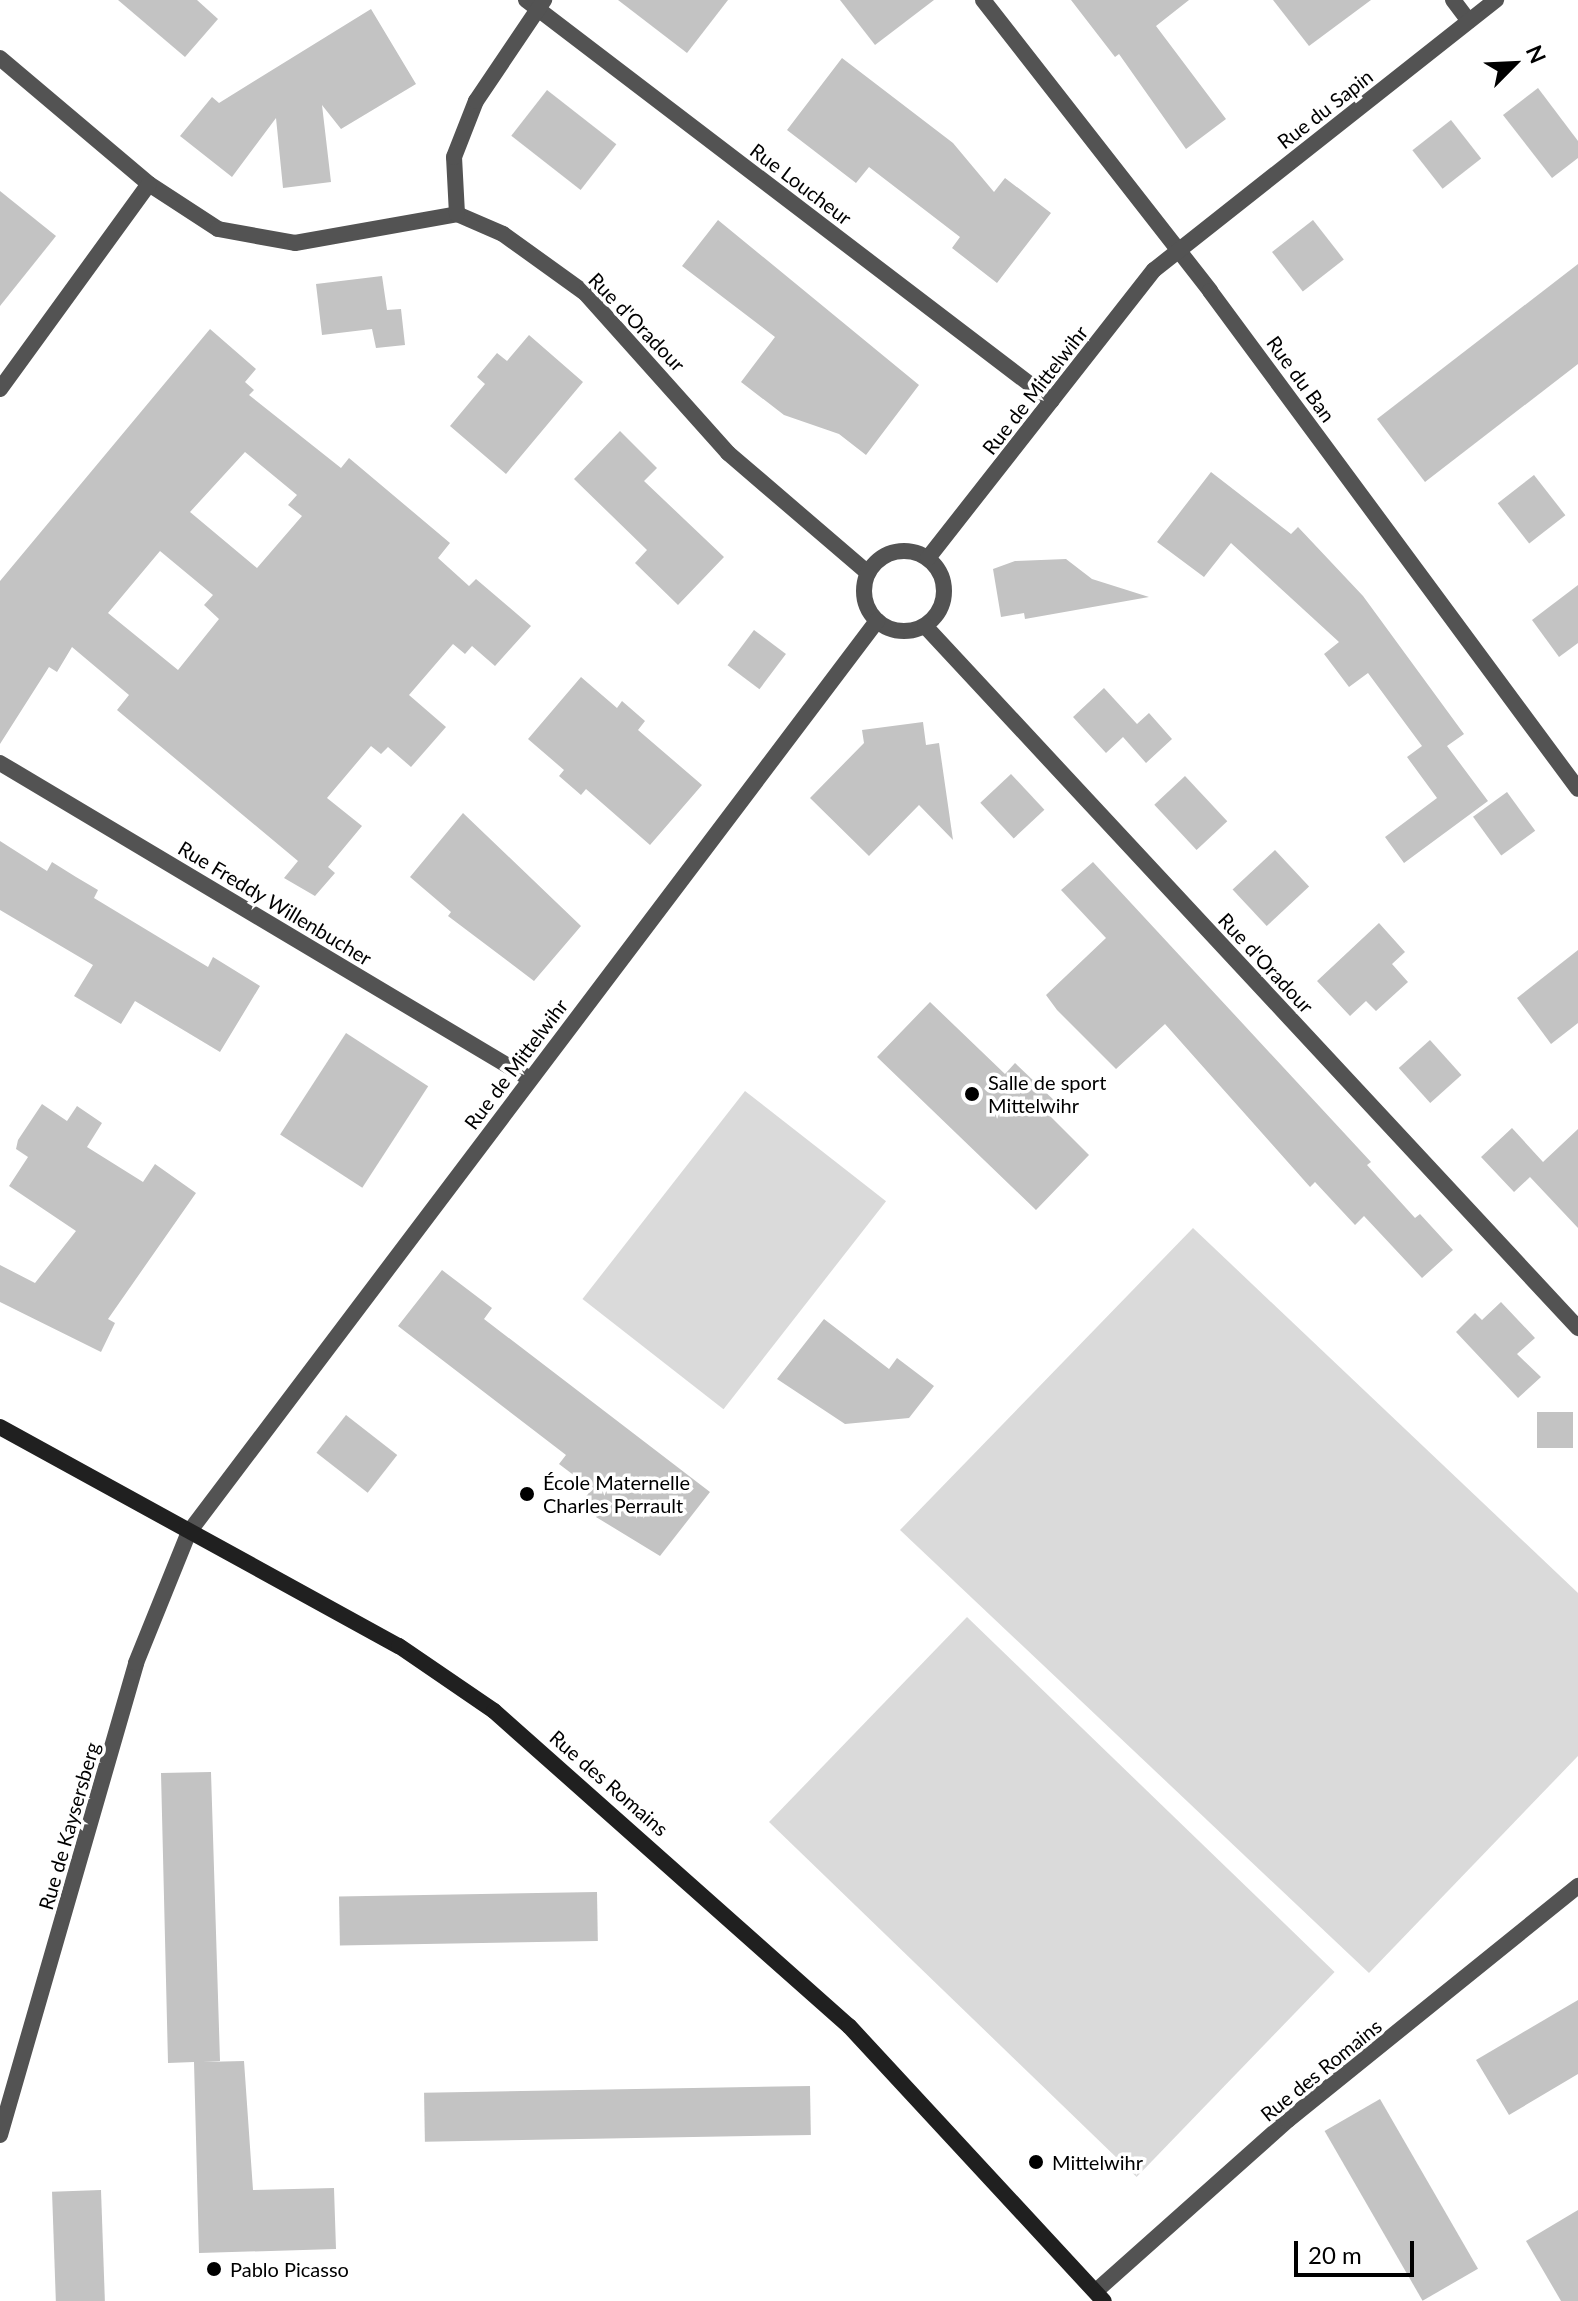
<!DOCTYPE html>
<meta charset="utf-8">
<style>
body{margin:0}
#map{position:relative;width:1578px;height:2301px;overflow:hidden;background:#fff;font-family:Lato,sans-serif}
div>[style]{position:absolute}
.green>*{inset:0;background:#dadada;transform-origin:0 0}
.building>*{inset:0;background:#c3c3c3;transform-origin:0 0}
.street>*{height:16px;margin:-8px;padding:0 8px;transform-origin:8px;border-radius:8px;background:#535353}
.street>.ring{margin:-8px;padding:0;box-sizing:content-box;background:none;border:16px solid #535353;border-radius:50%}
.secondary>*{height:16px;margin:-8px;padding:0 8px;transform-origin:8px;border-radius:8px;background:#202020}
.dots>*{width:22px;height:22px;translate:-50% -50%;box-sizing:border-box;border:4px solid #fff;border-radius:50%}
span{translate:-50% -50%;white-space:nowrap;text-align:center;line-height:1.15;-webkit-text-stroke:7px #fff;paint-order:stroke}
.street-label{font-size:20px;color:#000}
.poi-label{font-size:20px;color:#000}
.left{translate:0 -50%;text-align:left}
.north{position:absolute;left:1474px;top:24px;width:80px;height:80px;-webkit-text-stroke:6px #fff;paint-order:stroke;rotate:66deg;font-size:22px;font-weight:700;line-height:32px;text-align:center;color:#000}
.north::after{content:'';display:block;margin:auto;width:28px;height:36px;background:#000;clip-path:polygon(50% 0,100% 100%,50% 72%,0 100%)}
.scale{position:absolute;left:1294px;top:2241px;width:120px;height:36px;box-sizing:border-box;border:4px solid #000;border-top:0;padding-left:10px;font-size:24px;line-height:28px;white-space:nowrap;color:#000;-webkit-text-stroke:6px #fff;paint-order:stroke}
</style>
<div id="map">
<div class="green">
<i style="left:745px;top:1091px;width:179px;height:264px;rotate:38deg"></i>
<i style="clip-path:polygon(1193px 1228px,1578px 1593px,1578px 1756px,1369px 1973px,900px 1530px)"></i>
<i style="left:967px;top:1617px;width:511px;height:285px;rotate:44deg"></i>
</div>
<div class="building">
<i style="clip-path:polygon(118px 0,197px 0,218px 19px,185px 57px)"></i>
<i style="clip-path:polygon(618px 0,728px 0,687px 53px)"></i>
<i style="clip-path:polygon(840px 0,934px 0,875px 45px)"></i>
<i style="clip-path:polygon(1071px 0,1189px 0,1156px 26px,1226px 119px,1186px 149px,1119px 54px,1115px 57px)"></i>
<i style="clip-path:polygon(1273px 0,1371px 0,1309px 46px)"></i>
<i style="clip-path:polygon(371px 9px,416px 84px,341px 129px,322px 105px,331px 182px,283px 188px,276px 118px,232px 177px,180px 136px,212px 97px,219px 103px)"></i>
<i style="clip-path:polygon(842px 58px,953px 143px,994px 192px,1005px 178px,1051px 213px,997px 283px,952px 248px,960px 237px,869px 167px,856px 183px,787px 130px)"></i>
<i style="clip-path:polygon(1538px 88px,1578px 141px,1578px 158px,1552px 178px,1503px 115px)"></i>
<i style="left:547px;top:90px;width:88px;height:58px;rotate:38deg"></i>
<i style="left:1451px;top:120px;width:49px;height:49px;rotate:52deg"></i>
<i style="clip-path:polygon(0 191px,56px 236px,0 306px)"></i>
<i style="clip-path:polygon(718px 220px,919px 385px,866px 455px,839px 434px,784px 415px,741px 382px,775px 337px,682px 266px)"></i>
<i style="left:1313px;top:220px;width:50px;height:52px;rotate:52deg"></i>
<i style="clip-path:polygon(1578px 264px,1578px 364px,1425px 482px,1377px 419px)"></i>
<i style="clip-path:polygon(382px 276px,387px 310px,401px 309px,405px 345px,376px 348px,372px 329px,322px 335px,316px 284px)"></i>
<i style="clip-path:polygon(evenodd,210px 329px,256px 369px,245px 382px,254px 390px,249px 395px,341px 468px,349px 458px,450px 543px,438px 558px,469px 586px,476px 579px,531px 626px,495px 666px,472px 646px,465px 654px,453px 644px,409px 695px,446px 727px,411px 767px,388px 747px,381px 754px,371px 746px,327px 798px,362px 826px,328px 867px,335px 873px,315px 896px,284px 878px,298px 861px,117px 710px,129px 695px,72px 647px,57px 672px,49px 667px,0 744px,0 581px,210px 329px,245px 452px,297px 495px,288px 505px,302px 516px,257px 568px,190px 512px,245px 452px,210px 329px,160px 551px,213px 595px,204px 605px,219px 619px,178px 670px,108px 613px,160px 551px)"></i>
<i style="clip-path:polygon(529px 335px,583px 382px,506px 474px,450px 426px,485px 384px,477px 377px,497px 353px,507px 361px)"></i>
<i style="clip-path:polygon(620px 431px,657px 468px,644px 481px,724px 557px,678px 605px,635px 563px,647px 550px,574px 479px)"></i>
<i style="clip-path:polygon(1211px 472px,1291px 534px,1298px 527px,1363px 596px,1464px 734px,1447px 746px,1488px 801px,1404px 863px,1385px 837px,1437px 798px,1407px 757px,1422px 746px,1368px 673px,1349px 687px,1324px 654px,1339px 642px,1231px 543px,1204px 577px,1157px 542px)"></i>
<i style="left:1534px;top:475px;width:51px;height:46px;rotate:52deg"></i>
<i style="clip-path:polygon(1066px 559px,1092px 579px,1149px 597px,1025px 619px,1024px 613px,1001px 617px,993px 569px,1015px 561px)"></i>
<i style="clip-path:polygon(1578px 585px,1578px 643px,1559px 657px,1532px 620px)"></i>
<i style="left:754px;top:630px;width:40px;height:44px;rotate:37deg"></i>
<i style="clip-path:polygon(581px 677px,617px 708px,622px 701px,645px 721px,638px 730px,702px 785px,650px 845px,586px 789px,581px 795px,559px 776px,564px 770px,528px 739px)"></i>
<i style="clip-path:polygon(1104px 688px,1137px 724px,1149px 713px,1172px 739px,1146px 763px,1123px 737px,1106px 753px,1073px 717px)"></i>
<i style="clip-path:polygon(923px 722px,926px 745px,939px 743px,953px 840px,919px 805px,869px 856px,810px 798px,864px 743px,862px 730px)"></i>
<i style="left:1011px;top:774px;width:49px;height:42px;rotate:47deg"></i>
<i style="left:1185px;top:776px;width:62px;height:42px;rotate:47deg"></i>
<i style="left:1507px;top:792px;width:48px;height:42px;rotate:54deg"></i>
<i style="clip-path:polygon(463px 813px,581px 926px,534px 981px,448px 916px,451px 912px,410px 877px)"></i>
<i style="clip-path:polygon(0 841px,47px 871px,52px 862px,76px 877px,98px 890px,94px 898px,208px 967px,213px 957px,260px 986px,220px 1052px,135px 1001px,121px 1024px,74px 996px,93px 965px,0 910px)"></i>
<i style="left:1275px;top:850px;width:50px;height:58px;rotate:47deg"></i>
<i style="clip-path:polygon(1093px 862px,1371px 1162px,1367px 1165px,1415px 1218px,1420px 1214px,1453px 1250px,1422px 1278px,1364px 1216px,1355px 1225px,1315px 1182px,1310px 1187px,1165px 1024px,1116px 1069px,1057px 1010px,1046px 995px,1106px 938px,1061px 890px)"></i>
<i style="clip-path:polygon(1379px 923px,1405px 952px,1392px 964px,1408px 982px,1376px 1011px,1366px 1001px,1350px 1016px,1317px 981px)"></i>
<i style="clip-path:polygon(1578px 950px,1578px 1023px,1551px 1044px,1517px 998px)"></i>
<i style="clip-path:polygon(930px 1002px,1005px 1074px,1015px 1063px,1059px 1105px,1049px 1115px,1089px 1155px,1036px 1210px,877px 1057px)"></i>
<i style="left:346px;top:1033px;width:98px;height:121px;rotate:33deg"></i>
<i style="left:1430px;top:1040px;width:47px;height:42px;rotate:48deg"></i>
<i style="clip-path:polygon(42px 1104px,67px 1121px,77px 1106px,102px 1123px,87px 1147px,143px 1182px,155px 1164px,196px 1193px,108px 1319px,115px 1323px,101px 1352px,0 1302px,0 1265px,35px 1283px,76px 1231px,9px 1186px,28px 1157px,16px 1149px,18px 1140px)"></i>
<i style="clip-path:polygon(1512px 1128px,1543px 1162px,1578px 1129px,1578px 1228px,1530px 1177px,1514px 1192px,1481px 1157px)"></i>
<i style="clip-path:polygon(442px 1270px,492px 1308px,484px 1319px,710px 1492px,660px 1556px,596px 1517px,601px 1511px,584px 1499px,592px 1489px,559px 1464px,566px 1455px,398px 1326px)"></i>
<i style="clip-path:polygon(1501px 1302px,1535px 1338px,1517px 1354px,1541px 1377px,1518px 1398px,1456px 1332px,1475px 1313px,1482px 1320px)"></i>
<i style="clip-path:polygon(824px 1319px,889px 1369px,897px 1358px,934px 1386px,909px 1418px,845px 1424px,777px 1379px)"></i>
<i style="left:1537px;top:1412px;width:36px;height:36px"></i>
<i style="left:346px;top:1415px;width:65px;height:48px;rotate:38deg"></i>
<i style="clip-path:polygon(211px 1772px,220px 2061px,203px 2062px,244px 2061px,253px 2190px,334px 2188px,336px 2249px,199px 2253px,194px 2062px,168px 2063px,161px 1773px)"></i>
<i style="left:597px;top:1892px;width:49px;height:258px;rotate:89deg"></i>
<i style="clip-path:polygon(1578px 2000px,1578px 2074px,1509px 2115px,1476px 2060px)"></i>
<i style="left:810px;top:2086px;width:49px;height:386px;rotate:89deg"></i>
<i style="left:1380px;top:2099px;width:196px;height:64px;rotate:60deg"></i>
<i style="left:101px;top:2190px;width:111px;height:49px;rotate:88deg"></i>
<i style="clip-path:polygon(1578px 2210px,1578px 2301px,1561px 2301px,1526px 2241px)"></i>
</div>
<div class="street">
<i style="left:526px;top:0;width:661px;rotate:37.32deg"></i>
<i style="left:983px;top:0;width:369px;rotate:52deg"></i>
<i style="left:1210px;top:291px;width:619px;rotate:53.54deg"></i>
<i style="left:1453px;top:0;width:26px;rotate:53deg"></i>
<i style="left:0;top:58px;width:195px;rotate:40.2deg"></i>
<i style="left:149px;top:184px;width:82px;rotate:33.1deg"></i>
<i style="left:218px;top:229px;width:78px;rotate:10.3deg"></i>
<i style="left:295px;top:243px;width:165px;rotate:-10.1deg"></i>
<i style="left:457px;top:214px;width:50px;rotate:23.5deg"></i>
<i style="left:503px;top:234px;width:101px;rotate:35.7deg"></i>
<i style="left:585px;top:293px;width:215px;rotate:48.2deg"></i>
<i style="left:728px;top:453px;width:184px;rotate:40.6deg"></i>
<i style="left:457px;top:214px;width:57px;rotate:-93deg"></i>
<i style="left:454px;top:157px;width:60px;rotate:-68.6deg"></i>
<i style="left:476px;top:101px;width:122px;rotate:-56deg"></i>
<i style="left:0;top:389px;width:253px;rotate:-54deg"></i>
<i class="ring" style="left:864px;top:551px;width:64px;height:64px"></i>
<i style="left:928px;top:558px;width:366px;rotate:-51.9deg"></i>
<i style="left:1154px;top:270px;width:436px;rotate:-38.3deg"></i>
<i style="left:925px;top:626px;width:959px;rotate:47.07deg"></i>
<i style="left:0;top:763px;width:617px;rotate:30.8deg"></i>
<i style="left:0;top:2135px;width:491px;rotate:-73.9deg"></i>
<i style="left:136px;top:1663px;width:141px;rotate:-68deg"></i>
<i style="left:189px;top:1532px;width:1142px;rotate:-52.94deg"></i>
<i style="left:1096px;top:2291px;width:257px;rotate:-41.7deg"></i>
<i style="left:1288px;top:2120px;width:373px;rotate:-38.9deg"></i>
</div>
<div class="secondary">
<i style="left:0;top:1427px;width:455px;rotate:28.8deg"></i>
<i style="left:399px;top:1646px;width:115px;rotate:34.4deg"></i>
<i style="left:494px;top:1711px;width:475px;rotate:41.6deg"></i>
<i style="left:849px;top:2026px;width:375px;rotate:47.2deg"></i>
</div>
<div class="dots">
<i style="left:972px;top:1094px;background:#000"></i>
<i style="left:527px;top:1494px;background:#000"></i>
<i style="left:1036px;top:2162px;background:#000"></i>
<i style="left:214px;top:2269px;background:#000"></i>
</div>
<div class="street-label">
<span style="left:1325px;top:109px;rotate:-38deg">Rue du Sapin</span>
<span style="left:801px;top:184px;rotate:37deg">Rue Loucheur</span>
<span style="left:637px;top:322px;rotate:46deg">Rue d'Oradour</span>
<span style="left:1301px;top:379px;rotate:54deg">Rue du Ban</span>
<span style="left:1035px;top:390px;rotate:-52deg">Rue de Mittelwihr</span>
<span style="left:275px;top:903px;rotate:31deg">Rue Freddy Willenbucher</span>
<span style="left:1266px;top:963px;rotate:47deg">Rue d'Oradour</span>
<span style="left:516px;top:1064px;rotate:-53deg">Rue de Mittelwihr</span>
<span style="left:609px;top:1783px;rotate:41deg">Rue des Romains</span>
<span style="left:69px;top:1826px;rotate:-74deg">Rue de Kaysersberg</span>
<span style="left:1321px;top:2070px;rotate:-39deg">Rue des Romains</span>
</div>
<div class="poi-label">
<span class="left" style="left:988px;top:1094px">Salle de sport<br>Mittelwihr</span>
<span class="left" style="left:543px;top:1494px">École Maternelle<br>Charles Perrault</span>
<span class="left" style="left:1052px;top:2162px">Mittelwihr</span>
<span class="left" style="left:230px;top:2269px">Pablo Picasso</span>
</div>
<div class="north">N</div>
<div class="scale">20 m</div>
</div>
